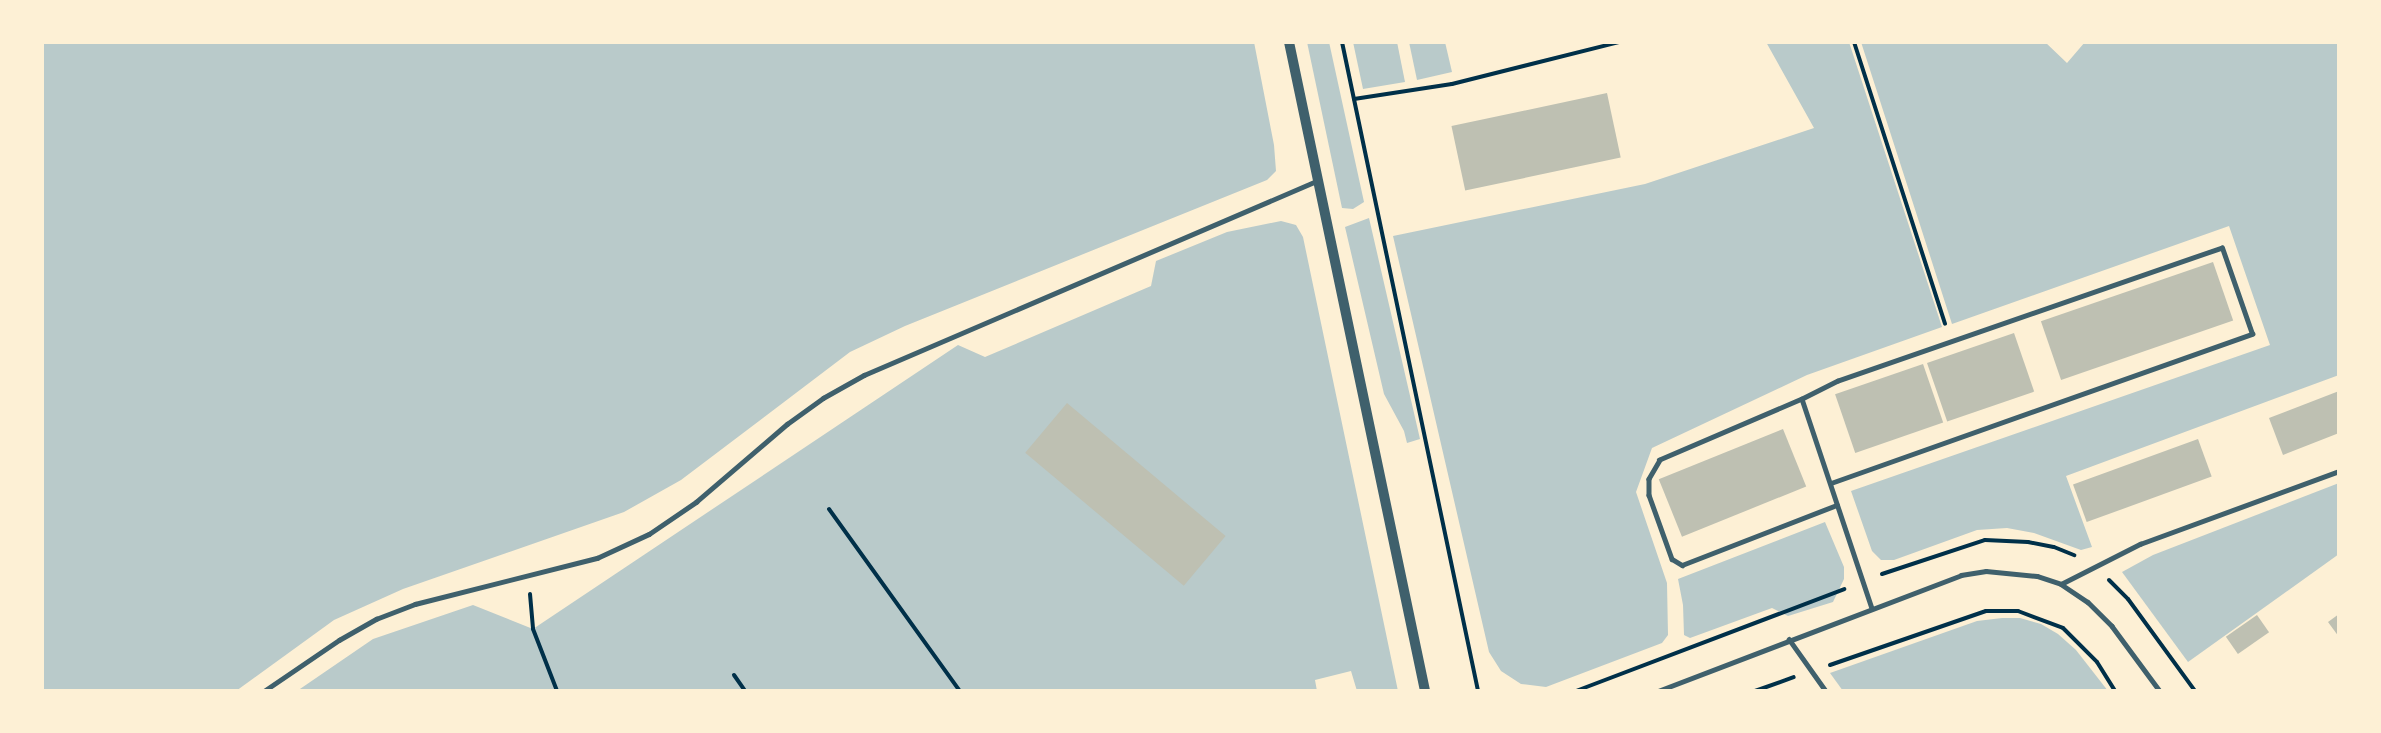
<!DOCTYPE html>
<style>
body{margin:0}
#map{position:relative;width:2381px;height:733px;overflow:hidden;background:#fdf0d5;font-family:"Public Sans",sans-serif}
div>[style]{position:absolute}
.green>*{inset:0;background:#b9caca}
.building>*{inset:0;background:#bec0b2;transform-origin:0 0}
.path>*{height:4px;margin:-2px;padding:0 2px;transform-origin:2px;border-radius:2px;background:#003049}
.service>*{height:4.5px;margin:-2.25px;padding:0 2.25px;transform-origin:2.25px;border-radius:2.25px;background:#3f606c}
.tertiary>*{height:10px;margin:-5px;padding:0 5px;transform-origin:5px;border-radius:5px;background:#3f606c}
span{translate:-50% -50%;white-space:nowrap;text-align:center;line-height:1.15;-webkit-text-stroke:6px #fdf0d5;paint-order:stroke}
.frame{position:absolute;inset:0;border:44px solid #fdf0d5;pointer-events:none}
</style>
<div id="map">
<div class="green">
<i style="clip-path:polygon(42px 42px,1254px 42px,1274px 145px,1276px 171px,1267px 180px,905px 326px,850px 352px,681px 480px,624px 512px,403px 589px,334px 620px,236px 691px,42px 691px)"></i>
<i style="clip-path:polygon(1307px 42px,1329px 42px,1364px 202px,1353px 209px,1342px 208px)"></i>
<i style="clip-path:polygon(1353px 42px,1397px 42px,1405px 82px,1363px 89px)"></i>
<i style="clip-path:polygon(1409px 42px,1445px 42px,1452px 72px,1417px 80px)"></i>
<i style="clip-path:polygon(1766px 42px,1849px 42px,1942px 327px,1807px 375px,1652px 448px,1636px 492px,1667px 583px,1668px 635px,1662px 643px,1546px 687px,1521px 684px,1501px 671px,1489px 652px,1393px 236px,1645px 184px,1814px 128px)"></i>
<i style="clip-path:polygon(1861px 42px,2045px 42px,2067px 63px,2085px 42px,2339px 42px,2339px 375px,2066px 476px,2092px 547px,2081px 550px,2034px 533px,2007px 528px,1977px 530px,1894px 560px,1881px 560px,1872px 551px,1851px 491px,2270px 345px,2229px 226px,1952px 324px)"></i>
<i style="clip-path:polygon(1369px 218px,1420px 439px,1407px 443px,1404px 431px,1384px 394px,1345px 227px)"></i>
<i style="clip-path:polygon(1281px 221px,1296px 225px,1303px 237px,1398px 691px,1357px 691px,1351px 671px,1315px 680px,1317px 691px,297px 691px,373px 639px,473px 605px,533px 629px,958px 345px,985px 357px,1151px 286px,1156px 261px,1227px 232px)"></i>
<i style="clip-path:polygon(2339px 483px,2339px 554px,2188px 662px,2122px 572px,2153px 555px)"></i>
<i style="clip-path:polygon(1825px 522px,1844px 567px,1844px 579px,1833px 602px,1788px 616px,1772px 608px,1690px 638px,1684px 635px,1683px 605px,1678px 579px)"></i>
<i style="clip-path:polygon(2002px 618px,2020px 618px,2041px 624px,2058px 634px,2076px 650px,2108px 691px,1843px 691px,1830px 673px,1977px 621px)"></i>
</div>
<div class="building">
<i style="left:1607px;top:93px;width:66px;height:159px;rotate:78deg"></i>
<i style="left:2213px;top:262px;width:62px;height:182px;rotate:71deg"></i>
<i style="left:2014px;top:333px;width:62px;height:92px;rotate:71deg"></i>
<i style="left:1923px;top:364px;width:62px;height:93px;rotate:71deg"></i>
<i style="clip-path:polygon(2339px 391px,2339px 433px,2283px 455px,2269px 418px)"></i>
<i style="left:1067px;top:403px;width:207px;height:65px;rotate:40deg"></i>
<i style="left:1783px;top:429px;width:62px;height:134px;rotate:68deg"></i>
<i style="left:2198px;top:439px;width:40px;height:133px;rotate:70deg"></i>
<i style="clip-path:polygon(2339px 614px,2339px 637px,2328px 622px)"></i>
<i style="left:2257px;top:615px;width:21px;height:38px;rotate:55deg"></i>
</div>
<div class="path">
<i style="left:1342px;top:42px;width:663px;rotate:78.16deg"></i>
<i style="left:1854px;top:42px;width:296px;rotate:72.1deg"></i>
<i style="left:1354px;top:99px;width:99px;rotate:-8.7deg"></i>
<i style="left:1452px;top:84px;width:172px;rotate:-14.1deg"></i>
<i style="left:829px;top:509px;width:224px;rotate:54.3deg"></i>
<i style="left:1882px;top:574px;width:108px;rotate:-18.3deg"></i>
<i style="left:1985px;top:540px;width:43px;rotate:2.7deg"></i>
<i style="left:2028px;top:542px;width:26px;rotate:11deg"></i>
<i style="left:2054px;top:547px;width:22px;rotate:22deg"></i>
<i style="left:2109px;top:580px;width:27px;rotate:45deg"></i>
<i style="left:2128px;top:599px;width:114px;rotate:53.9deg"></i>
<i style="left:530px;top:594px;width:35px;rotate:85deg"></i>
<i style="left:533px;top:629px;width:66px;rotate:68.8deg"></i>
<i style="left:1830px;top:665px;width:165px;rotate:-19.1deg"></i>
<i style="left:1986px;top:611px;width:32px"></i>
<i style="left:2018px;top:611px;width:48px;rotate:20.7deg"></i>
<i style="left:2063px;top:628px;width:48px;rotate:45deg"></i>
<i style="left:2097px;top:662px;width:34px;rotate:58deg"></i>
<i style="left:734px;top:675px;width:19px;rotate:55deg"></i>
<i style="left:1576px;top:691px;width:287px;rotate:-20.8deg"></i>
<i style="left:1755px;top:691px;width:41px;rotate:-19.7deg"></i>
</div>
<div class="service">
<i style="left:1802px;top:399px;width:155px;rotate:156.8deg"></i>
<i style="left:1660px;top:460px;width:22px;rotate:120deg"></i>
<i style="left:1649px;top:479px;width:16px;rotate:90deg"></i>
<i style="left:1649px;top:495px;width:68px;rotate:70.2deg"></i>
<i style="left:1672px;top:559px;width:12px;rotate:31deg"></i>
<i style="left:1682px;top:565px;width:166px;rotate:-21.2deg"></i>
<i style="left:1831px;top:483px;width:447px;rotate:-19.5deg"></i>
<i style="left:2252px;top:334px;width:91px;rotate:-109.2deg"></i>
<i style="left:2222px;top:248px;width:406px;rotate:160.9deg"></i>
<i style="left:1838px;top:381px;width:40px;rotate:153.4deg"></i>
<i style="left:1802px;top:399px;width:220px;rotate:71.5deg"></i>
<i style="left:2061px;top:584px;width:89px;rotate:-26.9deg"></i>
<i style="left:2140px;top:544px;width:212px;rotate:-20.1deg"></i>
<i style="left:1789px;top:639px;width:64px;rotate:54.6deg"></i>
<i style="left:264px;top:691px;width:91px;rotate:-34.2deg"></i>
<i style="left:339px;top:640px;width:43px;rotate:-29.6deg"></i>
<i style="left:376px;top:619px;width:42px;rotate:-21deg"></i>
<i style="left:415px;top:604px;width:188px;rotate:-14.2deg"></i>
<i style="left:597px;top:558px;width:57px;rotate:-24.8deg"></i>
<i style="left:649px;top:534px;width:57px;rotate:-34.2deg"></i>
<i style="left:696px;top:502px;width:120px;rotate:-40.6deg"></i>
<i style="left:787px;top:424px;width:44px;rotate:-35.8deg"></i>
<i style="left:823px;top:398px;width:47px;rotate:-29.3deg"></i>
<i style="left:864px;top:375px;width:493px;rotate:-23.2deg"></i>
<i style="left:1658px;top:691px;width:324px;rotate:-20.9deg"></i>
<i style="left:1961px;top:575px;width:25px;rotate:-9deg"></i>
<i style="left:1986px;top:571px;width:51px;rotate:5.6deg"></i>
<i style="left:2037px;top:576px;width:25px;rotate:18deg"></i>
<i style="left:2061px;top:584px;width:32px;rotate:34deg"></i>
<i style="left:2088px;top:602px;width:34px;rotate:45deg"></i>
<i style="left:2112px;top:626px;width:81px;rotate:53.6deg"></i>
</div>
<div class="tertiary">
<i style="left:1289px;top:42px;width:663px;rotate:78.16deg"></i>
</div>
<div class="frame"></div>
</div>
